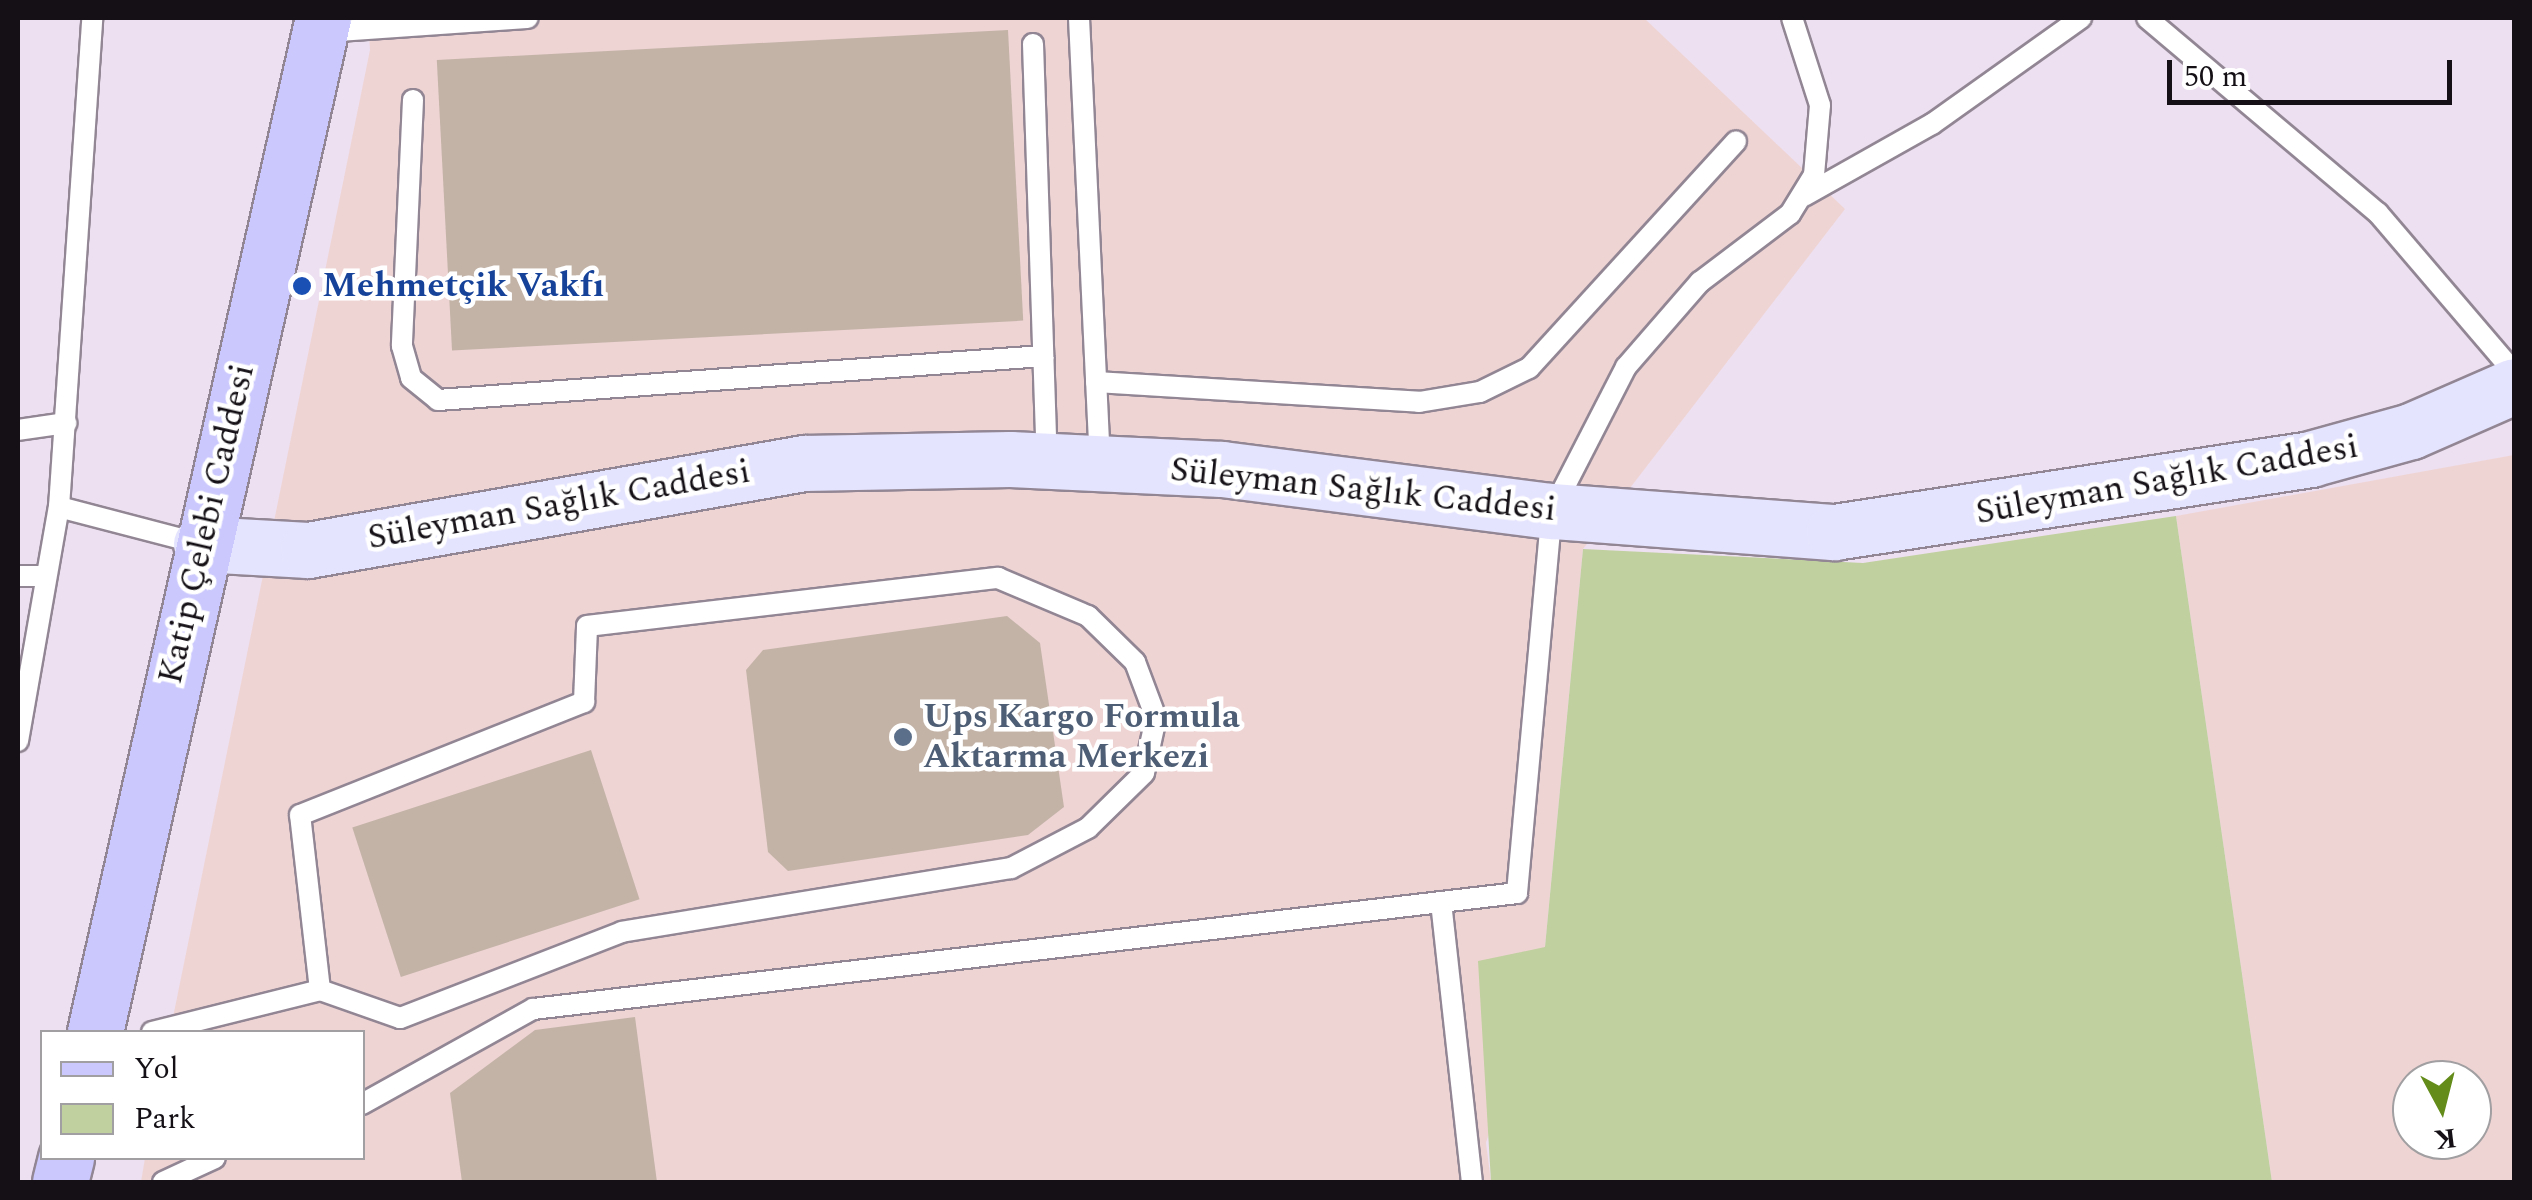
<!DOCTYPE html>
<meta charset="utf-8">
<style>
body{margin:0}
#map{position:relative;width:2532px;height:1200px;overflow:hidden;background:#ede0f0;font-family:Spectral,serif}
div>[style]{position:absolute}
.commercial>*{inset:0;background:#efd4d4}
.green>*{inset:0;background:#c0d09f}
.building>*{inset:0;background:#c3b3a7;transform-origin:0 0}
.roads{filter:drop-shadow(2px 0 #928694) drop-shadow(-2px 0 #928694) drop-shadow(0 2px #928694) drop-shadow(0 -2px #928694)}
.lane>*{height:20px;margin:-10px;padding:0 10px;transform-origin:10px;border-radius:10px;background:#fff}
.secondary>*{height:55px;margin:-27.5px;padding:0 27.5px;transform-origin:27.5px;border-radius:27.5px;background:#e5e4fe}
.primary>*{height:55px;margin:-27.5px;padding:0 27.5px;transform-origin:27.5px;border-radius:27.5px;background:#cbc8fd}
.dots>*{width:28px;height:28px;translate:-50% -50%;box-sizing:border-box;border:5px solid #fff;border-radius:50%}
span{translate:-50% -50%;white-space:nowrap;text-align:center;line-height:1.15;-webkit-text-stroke:9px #fff;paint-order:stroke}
.transit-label{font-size:35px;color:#164399;font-weight:700}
.left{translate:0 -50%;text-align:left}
.street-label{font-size:35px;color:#141015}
.service-label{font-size:35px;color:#4e5e75;font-weight:700}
.frame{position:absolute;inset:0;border:20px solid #141015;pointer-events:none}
.legend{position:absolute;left:40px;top:1030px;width:325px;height:130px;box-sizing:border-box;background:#fff;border:2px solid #a19fa1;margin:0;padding:12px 18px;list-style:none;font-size:30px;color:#141015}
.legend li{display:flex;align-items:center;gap:20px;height:50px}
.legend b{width:50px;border:2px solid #a19fa1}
.north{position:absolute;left:2392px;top:1060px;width:100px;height:100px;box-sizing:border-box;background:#fff;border:2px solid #a19fa1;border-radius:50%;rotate:173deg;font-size:28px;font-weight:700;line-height:40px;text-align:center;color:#141015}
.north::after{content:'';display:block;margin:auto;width:35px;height:45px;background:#638c1a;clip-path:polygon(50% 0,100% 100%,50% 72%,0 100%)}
.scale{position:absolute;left:2167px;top:60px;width:285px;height:45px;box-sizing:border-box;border:5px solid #141015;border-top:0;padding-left:12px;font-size:30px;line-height:35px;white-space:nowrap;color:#141015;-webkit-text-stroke:8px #fff;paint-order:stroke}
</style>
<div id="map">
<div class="commercial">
<i style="clip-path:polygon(368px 18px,1644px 18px,1845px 209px,1583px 549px,1545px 947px,1486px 1143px,1491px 1182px,141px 1182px,145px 1158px,362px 1158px,362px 1032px,170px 1032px,370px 50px)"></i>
<i style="clip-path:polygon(evenodd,2514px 455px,2514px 1182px,2272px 1182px,2176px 516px,2514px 455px,2412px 1080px,2472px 1080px,2472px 1140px,2412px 1140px,2412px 1080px)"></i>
</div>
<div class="green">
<i style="clip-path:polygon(2176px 516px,2272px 1182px,1491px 1182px,1478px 961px,1545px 947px,1583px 549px,1863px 563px)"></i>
</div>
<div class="building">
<i style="left:1008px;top:30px;width:291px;height:572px;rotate:87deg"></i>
<i style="clip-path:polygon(1007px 616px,1040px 643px,1064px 807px,1028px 835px,788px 871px,768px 852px,746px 670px,763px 650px)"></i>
<i style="left:591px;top:750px;width:157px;height:251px;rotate:72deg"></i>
<i style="clip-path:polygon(635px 1017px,657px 1182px,462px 1182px,450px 1093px,535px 1030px)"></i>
</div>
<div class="roads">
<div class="lane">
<i style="left:1079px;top:18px;width:444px;rotate:87.3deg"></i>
<i style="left:2147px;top:18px;width:302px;rotate:40.2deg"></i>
<i style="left:2378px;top:213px;width:209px;rotate:49.5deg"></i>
<i style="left:323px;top:32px;width:205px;rotate:-3.9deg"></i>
<i style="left:1033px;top:44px;width:415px;rotate:88.1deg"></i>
<i style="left:413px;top:100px;width:246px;rotate:92.6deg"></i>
<i style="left:402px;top:346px;width:33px;rotate:74deg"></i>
<i style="left:411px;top:378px;width:35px;rotate:39deg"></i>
<i style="left:438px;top:400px;width:607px;rotate:-4.16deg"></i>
<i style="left:1804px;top:196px;width:147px;rotate:-29.4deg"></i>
<i style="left:1932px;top:124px;width:183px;rotate:-35.4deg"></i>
<i style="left:1096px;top:382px;width:324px;rotate:3.5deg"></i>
<i style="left:1419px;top:402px;width:62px;rotate:-9.3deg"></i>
<i style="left:1480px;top:392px;width:55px;rotate:-26.1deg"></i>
<i style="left:1529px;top:368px;width:307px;rotate:-47.6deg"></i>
<i style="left:18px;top:430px;width:49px;rotate:-8.3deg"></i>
<i style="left:59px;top:507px;width:147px;rotate:14.6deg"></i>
<i style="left:18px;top:576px;width:28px"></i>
<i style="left:18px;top:741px;width:238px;rotate:-80.1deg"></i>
<i style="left:59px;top:507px;width:490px;rotate:-86.1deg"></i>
<i style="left:1441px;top:902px;width:282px;rotate:83.7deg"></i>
<i style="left:152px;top:1032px;width:173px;rotate:-14deg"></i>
<i style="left:320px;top:990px;width:176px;rotate:-96.5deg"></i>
<i style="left:300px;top:815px;width:306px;rotate:-21.7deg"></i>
<i style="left:584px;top:702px;width:76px;rotate:-87.7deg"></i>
<i style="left:587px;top:626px;width:414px;rotate:-6.7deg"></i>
<i style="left:998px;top:578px;width:98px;rotate:22.9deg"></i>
<i style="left:1088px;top:616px;width:66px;rotate:44.4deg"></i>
<i style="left:1135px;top:662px;width:60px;rotate:69.4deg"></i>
<i style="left:1156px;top:718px;width:56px;rotate:102.3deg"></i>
<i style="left:1144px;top:773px;width:78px;rotate:135.5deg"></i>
<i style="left:1088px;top:828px;width:87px;rotate:152.5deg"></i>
<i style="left:1011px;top:868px;width:394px;rotate:170.7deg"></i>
<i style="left:622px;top:932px;width:238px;rotate:158.8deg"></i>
<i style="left:400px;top:1018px;width:85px;rotate:-160.7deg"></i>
<i style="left:362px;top:1104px;width:196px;rotate:-29.1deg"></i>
<i style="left:533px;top:1009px;width:991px;rotate:-6.72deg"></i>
<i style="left:1517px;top:893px;width:384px;rotate:-84.8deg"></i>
<i style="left:1552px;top:511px;width:162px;rotate:-62.8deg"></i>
<i style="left:1626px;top:367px;width:113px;rotate:-49deg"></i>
<i style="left:1700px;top:282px;width:113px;rotate:-37.1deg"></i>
<i style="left:1790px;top:214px;width:46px;rotate:-58.4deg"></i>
<i style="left:1814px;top:175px;width:70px;rotate:-85.1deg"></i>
<i style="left:1820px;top:105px;width:91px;rotate:-107.8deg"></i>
<i style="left:163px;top:1182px;width:57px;rotate:-24.8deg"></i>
</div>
<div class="secondary">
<i style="left:201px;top:544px;width:107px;rotate:3.2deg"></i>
<i style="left:308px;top:550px;width:504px;rotate:-9.95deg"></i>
<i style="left:804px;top:463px;width:206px;rotate:-1.1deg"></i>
<i style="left:1010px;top:459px;width:212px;rotate:2.7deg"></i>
<i style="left:1222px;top:469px;width:333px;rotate:7.3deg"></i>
<i style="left:1552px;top:511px;width:283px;rotate:4.3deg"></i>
<i style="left:1834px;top:532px;width:482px;rotate:-8.7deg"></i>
<i style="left:2310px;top:459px;width:105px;rotate:-15.5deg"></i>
<i style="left:2411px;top:431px;width:112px;rotate:-23.6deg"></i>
</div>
<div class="primary">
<i style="left:95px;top:1032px;width:1039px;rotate:-77.33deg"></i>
<i style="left:60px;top:1182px;width:25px;rotate:-76deg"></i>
</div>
</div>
<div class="dots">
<i style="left:302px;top:286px;background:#1a4fb4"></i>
<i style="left:903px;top:737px;background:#5c6f8a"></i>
</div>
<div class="transit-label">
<span class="left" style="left:322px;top:286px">Mehmetçik Vakfı</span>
</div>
<div class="street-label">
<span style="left:2167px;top:480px;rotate:-10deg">Süleyman Sağlık Caddesi</span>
<span style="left:1363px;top:490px;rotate:6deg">Süleyman Sağlık Caddesi</span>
<span style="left:559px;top:505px;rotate:-10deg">Süleyman Sağlık Caddesi</span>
<span style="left:207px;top:524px;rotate:-77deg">Katip Çelebi Caddesi</span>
</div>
<div class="service-label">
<span class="left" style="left:923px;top:737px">Ups Kargo Formula<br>Aktarma Merkezi</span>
</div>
<div class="frame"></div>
<ul class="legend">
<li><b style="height:12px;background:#cbc8fd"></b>Yol</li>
<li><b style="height:28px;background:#c0d09f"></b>Park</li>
</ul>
<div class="north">K</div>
<div class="scale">50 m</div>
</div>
